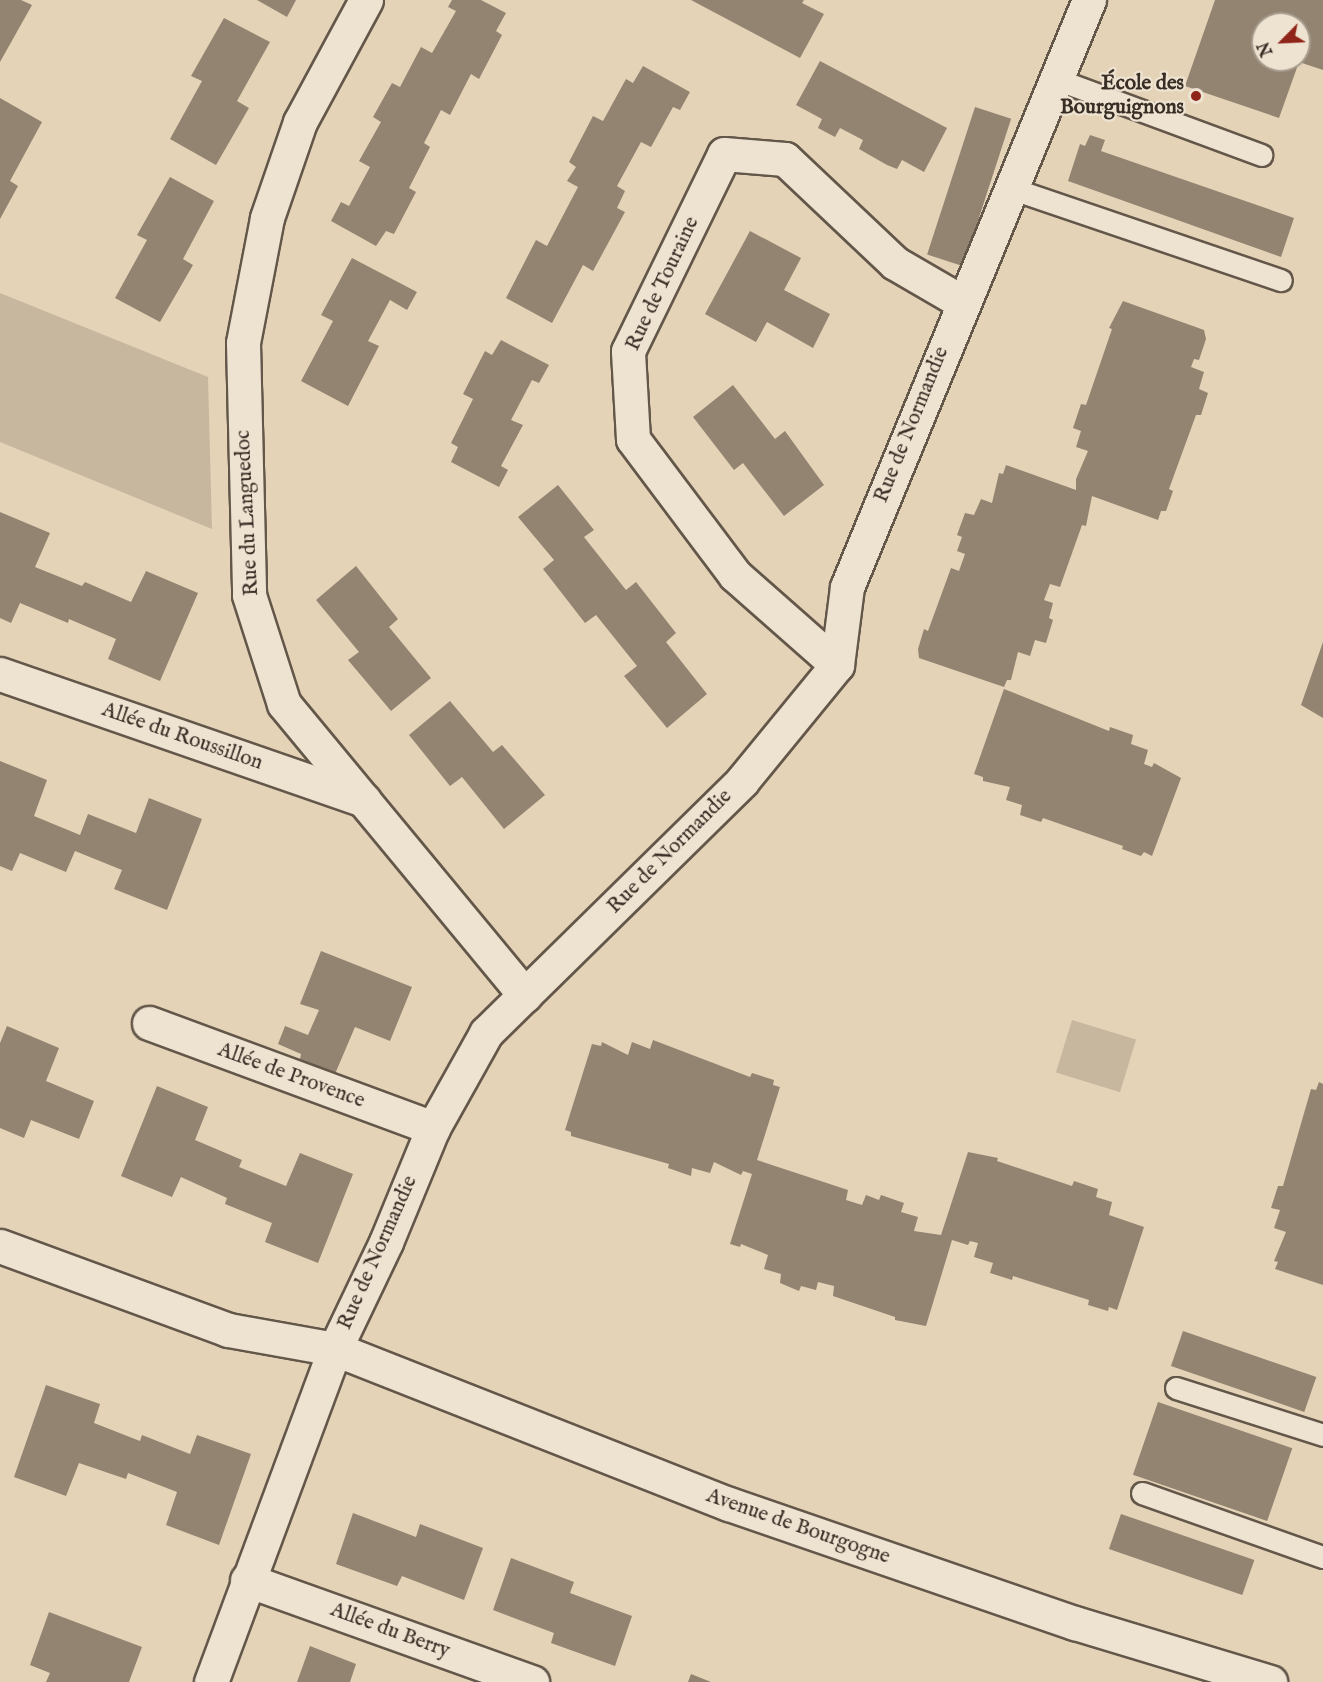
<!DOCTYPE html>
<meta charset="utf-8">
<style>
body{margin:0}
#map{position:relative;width:1323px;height:1682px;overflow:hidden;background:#e5d3b8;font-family:"IM FELL English",serif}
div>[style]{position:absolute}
.green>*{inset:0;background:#c8b79f;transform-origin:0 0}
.building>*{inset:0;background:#928471;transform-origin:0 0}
.roads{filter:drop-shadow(2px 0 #63574a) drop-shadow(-2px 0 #63574a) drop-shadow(0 2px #63574a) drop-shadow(0 -2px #63574a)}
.lane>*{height:21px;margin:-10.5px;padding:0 10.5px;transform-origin:10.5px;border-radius:10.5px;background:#eee2d1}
.street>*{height:33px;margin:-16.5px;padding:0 16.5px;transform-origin:16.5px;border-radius:16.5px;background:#eee2d1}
.dots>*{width:16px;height:16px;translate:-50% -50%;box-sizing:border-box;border:3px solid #eee2d1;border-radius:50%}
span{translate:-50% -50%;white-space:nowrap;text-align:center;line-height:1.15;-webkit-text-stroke:4.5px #eee2d1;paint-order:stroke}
.poi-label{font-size:21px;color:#382e25;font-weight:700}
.right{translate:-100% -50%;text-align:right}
.street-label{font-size:21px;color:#382e25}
.north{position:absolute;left:1251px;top:12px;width:60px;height:60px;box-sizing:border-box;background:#eee2d1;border:2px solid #a59a8c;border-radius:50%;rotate:246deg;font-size:16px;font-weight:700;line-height:24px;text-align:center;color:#382e25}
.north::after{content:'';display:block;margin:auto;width:21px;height:27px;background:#8f2418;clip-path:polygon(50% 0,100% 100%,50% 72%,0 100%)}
</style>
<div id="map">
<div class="green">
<i style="clip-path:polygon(0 293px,208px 377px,212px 529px,0 442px)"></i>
<i style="left:1072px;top:1020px;width:67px;height:55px;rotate:17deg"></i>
</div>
<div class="building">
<i style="clip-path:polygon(0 0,21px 0,32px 5px,0 62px)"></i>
<i style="clip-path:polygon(257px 0,296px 0,287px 17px)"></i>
<i style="clip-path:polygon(452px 0,481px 0,506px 13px,496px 31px,502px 35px,479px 79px,471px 74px,450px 115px,441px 110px,424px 143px,430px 147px,409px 188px,416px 192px,394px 234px,386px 231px,376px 246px,331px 221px,341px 202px,349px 206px,370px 167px,359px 161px,381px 122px,373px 117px,392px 83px,400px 87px,421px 47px,432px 53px,456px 11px,448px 7px)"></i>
<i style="clip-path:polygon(691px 0,804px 0,802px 3px,824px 14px,800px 58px)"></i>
<i style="clip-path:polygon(evenodd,1215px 0,1323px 0,1323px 70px,1299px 62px,1279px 118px,1185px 86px,1215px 0,1263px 24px,1299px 24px,1299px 60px,1263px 60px,1263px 24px)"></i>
<i style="clip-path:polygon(224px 18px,270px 42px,237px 101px,249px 108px,216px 165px,170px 139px,202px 81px,191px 76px)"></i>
<i style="clip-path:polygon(820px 61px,947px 128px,924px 172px,902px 160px,897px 169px,887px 165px,859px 149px,863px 140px,840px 128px,835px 137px,818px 128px,822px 119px,796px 105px)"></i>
<i style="clip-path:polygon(643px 66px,690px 92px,680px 110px,673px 107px,651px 147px,641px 142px,617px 186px,625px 191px,617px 208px,625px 212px,593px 271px,583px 265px,552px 323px,506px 298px,536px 240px,547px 246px,578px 187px,567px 181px,576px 167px,569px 162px,593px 116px,603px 121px,626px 79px,633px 83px)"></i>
<i style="clip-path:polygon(0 98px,42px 122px,10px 181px,18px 186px,0 219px)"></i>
<i style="left:975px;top:107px;width:38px;height:155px;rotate:18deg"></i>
<i style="clip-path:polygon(1090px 135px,1105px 140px,1101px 151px,1294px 218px,1281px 257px,1068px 181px,1080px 144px,1085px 146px)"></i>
<i style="clip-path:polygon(170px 177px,214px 201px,183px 259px,193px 265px,160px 322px,115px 298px,147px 240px,137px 235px)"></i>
<i style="clip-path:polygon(750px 231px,801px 258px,784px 290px,830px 314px,813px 348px,767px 322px,756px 342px,705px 314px)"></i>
<i style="clip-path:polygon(352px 258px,417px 292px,407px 310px,390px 300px,368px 341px,379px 346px,348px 406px,301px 381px,333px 321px,321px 315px)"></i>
<i style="clip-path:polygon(1123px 301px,1204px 330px,1206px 339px,1199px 360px,1194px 359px,1191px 367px,1204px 372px,1199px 389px,1208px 393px,1201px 415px,1196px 415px,1169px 489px,1173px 491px,1166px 511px,1161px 511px,1158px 520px,1092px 496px,1086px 526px,1082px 525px,1060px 587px,1050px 584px,1044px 600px,1053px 603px,1049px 618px,1053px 620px,1046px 643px,1035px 640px,1030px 656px,1018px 652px,1011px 680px,1007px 680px,1004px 687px,919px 658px,918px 649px,924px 629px,928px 631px,951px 568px,959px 571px,965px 554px,957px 551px,962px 537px,957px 535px,965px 513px,974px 515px,981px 499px,992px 503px,999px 473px,1003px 474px,1006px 465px,1076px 490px,1076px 479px,1088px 451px,1076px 447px,1081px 431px,1073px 428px,1081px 404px,1086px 405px,1112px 329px,1109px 328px)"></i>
<i style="clip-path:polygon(501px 340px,549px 365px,539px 383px,532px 380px,511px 420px,523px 425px,501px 466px,508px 470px,499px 487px,451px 462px,458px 447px,451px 443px,473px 399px,463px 394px,485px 351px,492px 355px)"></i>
<i style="clip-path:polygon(733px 385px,775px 439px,785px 431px,824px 485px,784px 516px,743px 463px,734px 470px,693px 417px)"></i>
<i style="clip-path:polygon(558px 485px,594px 530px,584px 537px,626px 590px,636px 582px,676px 633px,666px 642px,707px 694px,667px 728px,624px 676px,637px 666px,596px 615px,585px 623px,543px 569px,554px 560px,518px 517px)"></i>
<i style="clip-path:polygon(0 512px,50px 533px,35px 567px,82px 586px,85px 582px,131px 602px,146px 571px,198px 593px,160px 681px,108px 659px,116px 639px,69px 619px,68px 623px,20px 603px,11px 623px,0 618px)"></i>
<i style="clip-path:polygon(356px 566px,398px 619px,389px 627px,431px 678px,391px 711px,348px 660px,359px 652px,316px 600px)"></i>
<i style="clip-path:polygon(1323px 642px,1323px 718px,1301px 705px)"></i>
<i style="clip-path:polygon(1004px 689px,1109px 731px,1110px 727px,1133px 735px,1131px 744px,1148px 750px,1144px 764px,1152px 767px,1154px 763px,1181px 778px,1152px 856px,1144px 852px,1141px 856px,1122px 849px,1123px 846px,1043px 818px,1041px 822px,1020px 815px,1022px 805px,1006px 800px,1010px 787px,983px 781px,983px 777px,974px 774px)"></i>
<i style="clip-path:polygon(450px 701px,493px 752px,502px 745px,545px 795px,504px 829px,462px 777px,450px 786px,409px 735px)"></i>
<i style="clip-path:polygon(0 761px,47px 780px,34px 816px,80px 835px,88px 814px,136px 833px,149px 798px,202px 819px,167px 910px,114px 889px,122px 870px,75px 851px,66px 872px,20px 853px,12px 871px,0 866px)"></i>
<i style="clip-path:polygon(321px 951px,412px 987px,390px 1041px,355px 1027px,335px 1074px,300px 1059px,301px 1054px,278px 1044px,285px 1026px,308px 1035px,319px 1010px,300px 1004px)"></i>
<i style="clip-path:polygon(7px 1026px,59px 1048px,46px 1081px,94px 1101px,79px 1139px,31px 1120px,24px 1138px,0 1128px,0 1043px)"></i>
<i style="clip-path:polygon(653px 1040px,750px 1077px,752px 1073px,774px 1080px,773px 1085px,780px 1087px,757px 1160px,848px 1190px,846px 1200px,862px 1205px,866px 1195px,879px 1200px,881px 1195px,904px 1203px,901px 1212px,918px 1217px,914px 1231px,941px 1235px,968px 1152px,998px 1158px,997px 1161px,1072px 1186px,1074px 1181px,1098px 1189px,1096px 1197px,1112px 1202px,1109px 1215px,1144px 1227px,1117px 1310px,1109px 1307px,1108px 1311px,1088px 1305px,1089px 1300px,1013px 1276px,1012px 1280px,990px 1273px,993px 1263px,974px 1257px,978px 1243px,970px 1241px,968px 1245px,952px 1240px,926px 1326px,895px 1320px,895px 1317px,833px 1296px,834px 1286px,818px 1282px,816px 1290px,801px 1286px,799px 1291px,780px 1283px,781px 1274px,764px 1269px,768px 1255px,741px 1244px,740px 1247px,730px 1244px,752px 1174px,743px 1171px,741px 1175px,714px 1162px,710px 1173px,692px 1168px,691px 1176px,668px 1168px,669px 1164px,571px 1136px,571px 1132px,565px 1130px,592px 1044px,601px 1046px,602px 1042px,628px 1055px,632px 1042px,650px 1049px)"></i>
<i style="clip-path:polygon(1319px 1082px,1323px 1084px,1323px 1285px,1275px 1269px,1278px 1262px,1274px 1261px,1286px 1232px,1274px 1228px,1280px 1210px,1271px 1208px,1278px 1186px,1283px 1186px,1311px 1089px,1316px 1090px)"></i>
<i style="clip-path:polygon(157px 1086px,208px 1107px,195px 1140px,242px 1160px,239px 1167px,286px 1186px,300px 1153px,353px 1174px,318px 1263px,265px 1242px,272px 1223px,225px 1204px,227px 1198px,181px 1177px,172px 1197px,121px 1176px)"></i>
<i style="left:1183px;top:1331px;width:141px;height:37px;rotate:19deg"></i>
<i style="clip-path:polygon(46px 1385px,100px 1404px,94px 1423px,140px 1441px,142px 1435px,190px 1454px,197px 1435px,251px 1454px,219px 1545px,166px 1525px,177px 1492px,128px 1473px,126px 1479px,79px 1463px,66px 1496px,14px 1477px)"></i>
<i style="left:1158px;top:1402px;width:142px;height:77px;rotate:19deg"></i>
<i style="clip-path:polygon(353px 1513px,416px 1537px,420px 1524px,483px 1548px,464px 1600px,402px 1576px,397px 1586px,336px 1564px)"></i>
<i style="left:1121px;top:1514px;width:141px;height:37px;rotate:19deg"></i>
<i style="clip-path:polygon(511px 1558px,574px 1582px,570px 1593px,632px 1616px,615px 1666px,551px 1643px,554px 1633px,493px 1610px)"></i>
<i style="clip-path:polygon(49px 1612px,142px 1647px,129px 1682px,46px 1682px,50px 1673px,30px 1665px)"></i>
<i style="clip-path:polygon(310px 1646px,356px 1664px,350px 1682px,297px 1682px)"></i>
<i style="clip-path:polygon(691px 1674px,711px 1682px,688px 1682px)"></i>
</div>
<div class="roads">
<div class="lane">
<i style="left:1056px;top:79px;width:219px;rotate:20.3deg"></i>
<i style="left:1010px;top:188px;width:286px;rotate:18.8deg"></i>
<i style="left:1176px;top:1388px;width:154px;rotate:17.7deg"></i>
<i style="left:1142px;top:1493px;width:192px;rotate:19.5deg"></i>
</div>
<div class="street">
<i style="left:366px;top:0;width:139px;rotate:118.4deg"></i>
<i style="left:300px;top:122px;width:102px;rotate:109deg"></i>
<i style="left:267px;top:218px;width:127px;rotate:100.9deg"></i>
<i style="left:243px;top:343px;width:252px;rotate:88.6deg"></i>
<i style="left:249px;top:595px;width:114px;rotate:72.2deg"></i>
<i style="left:284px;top:704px;width:378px;rotate:50.4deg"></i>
<i style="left:837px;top:665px;width:136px;rotate:-138.6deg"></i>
<i style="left:735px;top:575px;width:170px;rotate:-126.9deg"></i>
<i style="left:633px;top:439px;width:88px;rotate:-93.3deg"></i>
<i style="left:628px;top:351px;width:219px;rotate:-64deg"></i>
<i style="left:724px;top:154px;width:61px;rotate:4.7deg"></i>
<i style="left:785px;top:159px;width:151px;rotate:43.4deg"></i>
<i style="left:895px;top:263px;width:78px;rotate:30.2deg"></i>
<i style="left:0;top:674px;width:385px;rotate:19.1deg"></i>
<i style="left:149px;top:1023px;width:303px;rotate:20.3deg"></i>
<i style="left:0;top:1246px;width:243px;rotate:20.2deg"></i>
<i style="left:228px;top:1330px;width:109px;rotate:10.1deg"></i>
<i style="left:335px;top:1349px;width:423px;rotate:21.5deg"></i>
<i style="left:729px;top:1504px;width:366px;rotate:19deg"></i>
<i style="left:1075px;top:1623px;width:204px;rotate:16.8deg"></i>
<i style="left:247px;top:1580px;width:303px;rotate:19.7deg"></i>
<i style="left:211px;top:1682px;width:355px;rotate:-69.6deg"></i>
<i style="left:335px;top:1349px;width:119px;rotate:-64.5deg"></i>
<i style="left:386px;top:1242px;width:123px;rotate:-67.6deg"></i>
<i style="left:433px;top:1128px;width:109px;rotate:-60.8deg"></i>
<i style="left:486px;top:1033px;width:359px;rotate:-44.5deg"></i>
<i style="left:742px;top:781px;width:150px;rotate:-50.7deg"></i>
<i style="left:837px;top:665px;width:79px;rotate:-82.7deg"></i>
<i style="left:847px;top:587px;width:635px;rotate:-67.6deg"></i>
</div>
</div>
<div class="dots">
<i style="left:1196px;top:96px;background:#8f2418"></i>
</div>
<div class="poi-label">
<span class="right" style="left:1184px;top:96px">École des<br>Bourguignons</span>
</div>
<div class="street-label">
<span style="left:663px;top:284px;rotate:-65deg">Rue de Touraine</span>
<span style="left:912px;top:425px;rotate:-68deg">Rue de Normandie</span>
<span style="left:248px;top:513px;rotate:-93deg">Rue du Languedoc</span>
<span style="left:182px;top:737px;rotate:19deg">Allée du Roussillon</span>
<span style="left:670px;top:852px;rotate:-45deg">Rue de Normandie</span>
<span style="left:291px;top:1076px;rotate:20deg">Allée de Provence</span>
<span style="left:378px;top:1253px;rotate:-66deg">Rue de Normandie</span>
<span style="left:798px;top:1527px;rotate:19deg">Avenue de Bourgogne</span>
<span style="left:390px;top:1631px;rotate:20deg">Allée du Berry</span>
</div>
<div class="north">N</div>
</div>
